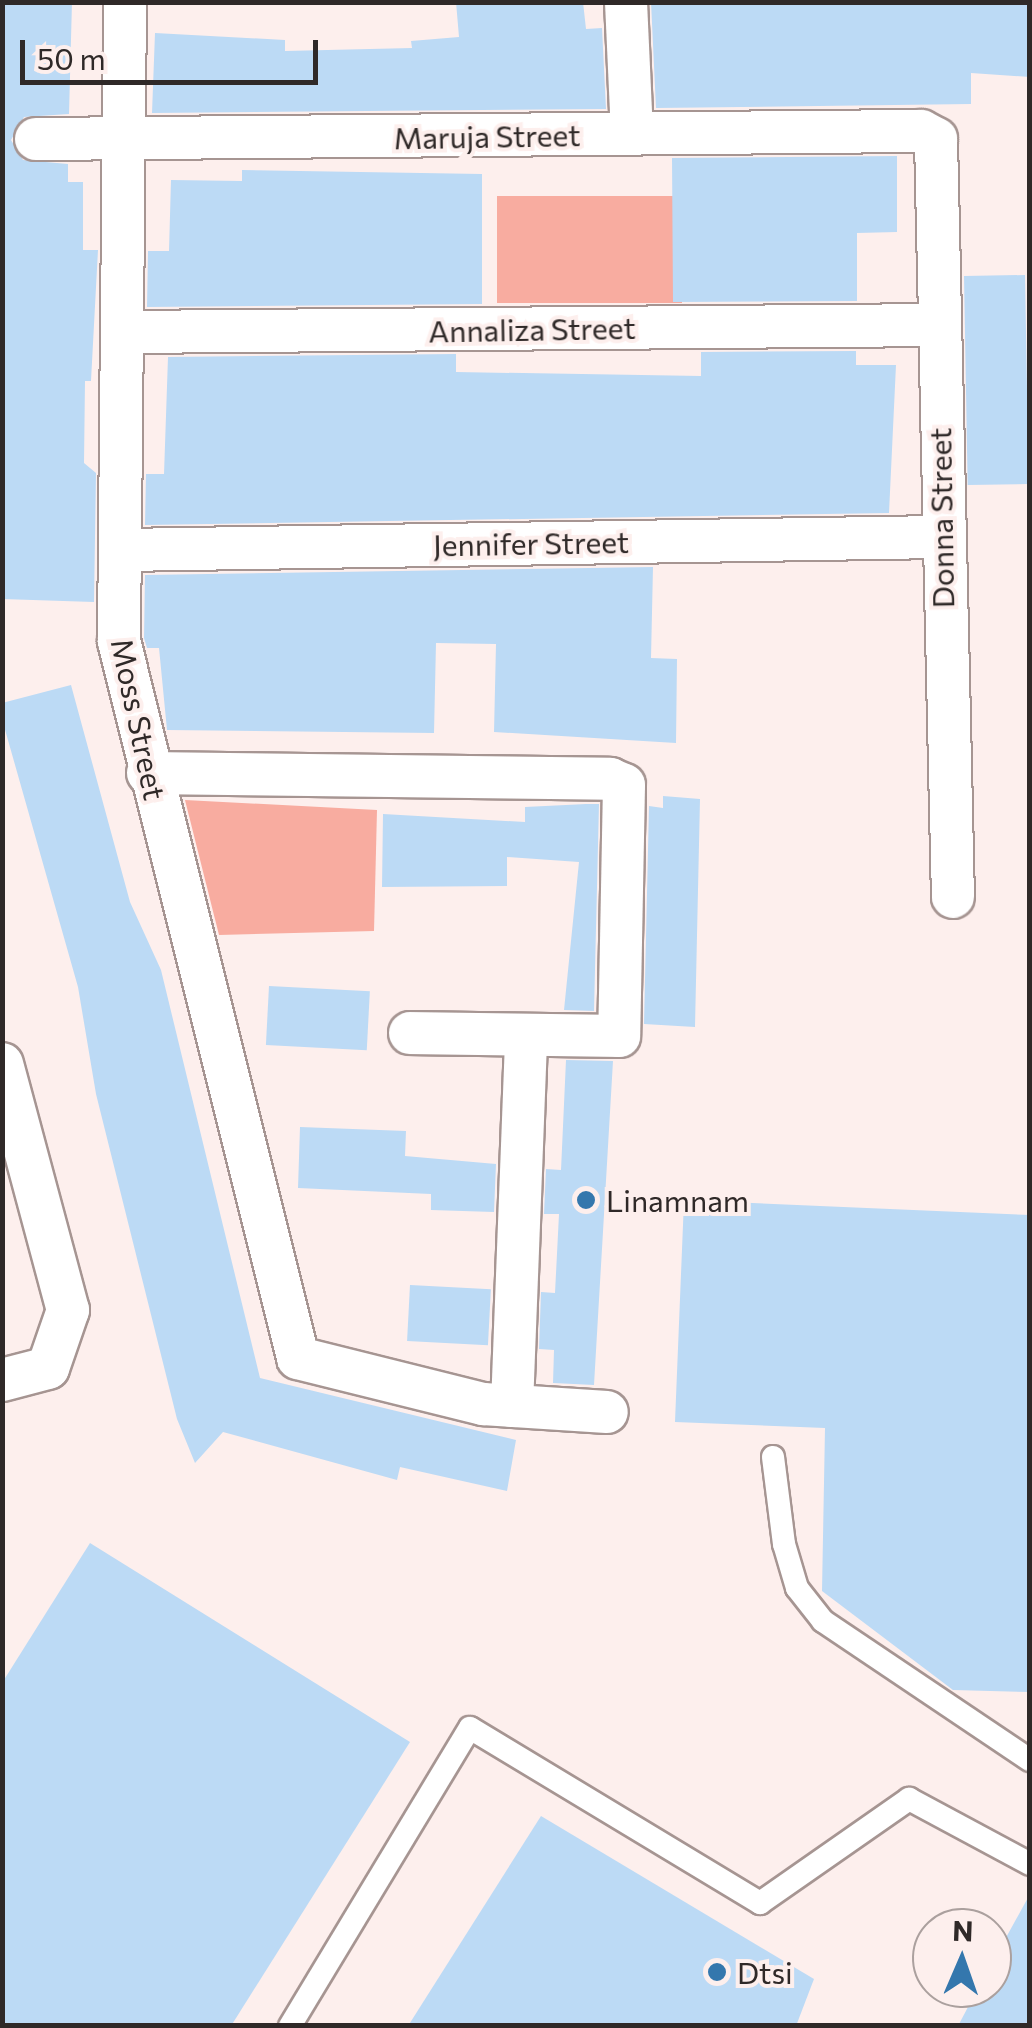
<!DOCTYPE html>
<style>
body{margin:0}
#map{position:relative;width:1032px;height:2028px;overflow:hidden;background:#fdefed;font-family:Commissioner,sans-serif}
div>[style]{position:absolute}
.green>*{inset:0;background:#f8aca0;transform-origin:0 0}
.building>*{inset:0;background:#bcdaf5;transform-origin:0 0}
.roads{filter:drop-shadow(2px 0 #a69592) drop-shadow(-2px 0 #a69592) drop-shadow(0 2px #a69592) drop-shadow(0 -2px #a69592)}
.service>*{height:22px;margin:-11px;padding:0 11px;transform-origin:11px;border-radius:11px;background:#fff}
.minor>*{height:42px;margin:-21px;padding:0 21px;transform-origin:21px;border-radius:21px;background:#fff}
.dots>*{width:28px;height:28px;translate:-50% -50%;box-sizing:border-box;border:5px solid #fdefed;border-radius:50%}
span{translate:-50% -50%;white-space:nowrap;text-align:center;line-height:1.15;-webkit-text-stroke:8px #fdefed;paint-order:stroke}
.street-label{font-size:30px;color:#2f2928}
.poi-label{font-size:30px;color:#2f2928}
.left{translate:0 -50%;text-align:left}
.frame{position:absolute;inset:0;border:5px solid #2f2928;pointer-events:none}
.north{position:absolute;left:912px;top:1908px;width:100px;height:100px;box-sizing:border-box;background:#fdefed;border:2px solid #aba09e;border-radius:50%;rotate:2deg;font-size:28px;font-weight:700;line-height:40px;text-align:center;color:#2f2928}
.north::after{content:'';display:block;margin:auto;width:35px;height:45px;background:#3477ad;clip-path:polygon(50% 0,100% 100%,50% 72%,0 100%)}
.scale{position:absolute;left:20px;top:40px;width:298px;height:45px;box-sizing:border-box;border:5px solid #2f2928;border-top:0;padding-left:12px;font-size:30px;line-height:35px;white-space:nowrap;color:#2f2928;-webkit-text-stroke:8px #fdefed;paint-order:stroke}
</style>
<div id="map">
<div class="green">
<i style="left:497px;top:196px;width:185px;height:107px"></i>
<i style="clip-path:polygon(185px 800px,377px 810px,374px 931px,219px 935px)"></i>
</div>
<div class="building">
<i style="clip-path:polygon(5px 2px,72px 2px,69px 114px,24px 117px,11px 140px,23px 160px,68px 164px,68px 182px,83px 182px,83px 250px,98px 250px,91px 381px,85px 381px,84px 463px,96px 473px,94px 602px,2px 599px)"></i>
<i style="clip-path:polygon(456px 2px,583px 2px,586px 29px,602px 28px,606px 109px,152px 113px,155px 33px,285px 40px,285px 51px,412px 48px,411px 41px,459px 37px)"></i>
<i style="clip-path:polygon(651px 2px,1030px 2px,1030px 77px,971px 73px,971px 104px,656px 108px)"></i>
<i style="clip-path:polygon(897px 156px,897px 232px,857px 233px,857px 301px,673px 302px,672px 158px)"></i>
<i style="clip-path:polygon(242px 170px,482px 174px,482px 304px,147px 307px,148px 251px,169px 251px,171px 180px,242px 181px)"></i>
<i style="left:1025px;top:275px;width:209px;height:61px;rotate:89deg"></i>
<i style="clip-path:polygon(856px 351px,856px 365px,896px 365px,889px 513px,145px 525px,146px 474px,164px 474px,168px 357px,456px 354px,456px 372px,701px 376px,701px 352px)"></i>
<i style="clip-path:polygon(653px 567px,651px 658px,677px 659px,676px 743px,494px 732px,496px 644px,436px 643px,434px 733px,167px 730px,159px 648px,147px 648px,144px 638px,145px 575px)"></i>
<i style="clip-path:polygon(71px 685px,130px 902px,161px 970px,260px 1378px,516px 1440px,507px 1491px,400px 1467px,397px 1480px,223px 1432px,195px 1463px,177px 1419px,96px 1094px,78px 987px,2px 719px,2px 703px)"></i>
<i style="clip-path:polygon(663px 796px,700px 799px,695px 1027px,644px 1024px,649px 806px,663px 808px)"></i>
<i style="clip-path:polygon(586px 804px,599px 804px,594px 1011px,564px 1010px,579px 862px,507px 857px,507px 886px,382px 887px,383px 814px,525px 822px,525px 807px)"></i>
<i style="left:269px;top:986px;width:101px;height:59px;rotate:3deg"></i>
<i style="clip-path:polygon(566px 1060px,613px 1061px,594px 1385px,553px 1383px,554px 1350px,539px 1349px,541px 1292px,555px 1293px,559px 1214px,544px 1214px,546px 1169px,561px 1170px)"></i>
<i style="clip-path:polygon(300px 1127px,406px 1131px,405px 1156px,496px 1164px,494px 1212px,431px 1210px,431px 1194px,298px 1188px)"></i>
<i style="clip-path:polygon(684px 1200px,1030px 1215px,1030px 1692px,953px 1690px,822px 1591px,825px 1428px,675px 1422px)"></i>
<i style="left:410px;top:1285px;width:81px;height:56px;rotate:3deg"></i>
<i style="clip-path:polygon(90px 1543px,410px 1742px,231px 2026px,2px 2026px,2px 1683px)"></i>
<i style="clip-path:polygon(541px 1816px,814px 1979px,796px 2026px,408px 2026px)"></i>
<i style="clip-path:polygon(1030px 1894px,1030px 2026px,958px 2026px,978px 1988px,992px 1988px,992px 1963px)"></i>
</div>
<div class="roads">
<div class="service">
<i style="left:773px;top:1457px;width:88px;rotate:82.8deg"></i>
<i style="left:784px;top:1544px;width:46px;rotate:73.5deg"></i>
<i style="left:797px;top:1588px;width:42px;rotate:51.8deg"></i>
<i style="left:823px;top:1621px;width:249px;rotate:33.9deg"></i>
<i style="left:290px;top:2026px;width:348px;rotate:-58.9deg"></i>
<i style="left:470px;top:1728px;width:339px;rotate:31.1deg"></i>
<i style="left:760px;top:1903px;width:182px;rotate:-34.9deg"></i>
<i style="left:909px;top:1799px;width:137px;rotate:28.2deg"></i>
</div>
<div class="minor">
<i style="left:125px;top:2px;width:639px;rotate:90.54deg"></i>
<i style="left:119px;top:641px;width:739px;rotate:75.98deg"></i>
<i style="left:298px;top:1358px;width:191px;rotate:14deg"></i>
<i style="left:483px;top:1404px;width:124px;rotate:3.7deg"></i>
<i style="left:626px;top:2px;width:131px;rotate:87.4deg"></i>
<i style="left:36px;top:139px;width:885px;rotate:-0.52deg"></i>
<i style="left:921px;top:131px;width:17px;rotate:28deg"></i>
<i style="left:936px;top:139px;width:758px;rotate:88.72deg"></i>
<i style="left:124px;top:332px;width:816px;rotate:-0.49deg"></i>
<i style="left:122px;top:550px;width:818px;rotate:-0.91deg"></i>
<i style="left:148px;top:773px;width:462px;rotate:0.7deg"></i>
<i style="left:610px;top:779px;width:15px;rotate:23deg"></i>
<i style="left:624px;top:785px;width:251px;rotate:91.1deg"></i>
<i style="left:619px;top:1036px;width:209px;rotate:-179.2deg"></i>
<i style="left:2px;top:1064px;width:255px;rotate:75deg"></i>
<i style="left:68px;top:1310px;width:61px;rotate:109deg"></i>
<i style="left:48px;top:1368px;width:48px;rotate:165.4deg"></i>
<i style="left:512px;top:1406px;width:366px;rotate:-87.8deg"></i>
</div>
</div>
<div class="dots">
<i style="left:586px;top:1200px;background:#3477ad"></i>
<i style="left:717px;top:1972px;background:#3477ad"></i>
</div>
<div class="street-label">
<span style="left:487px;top:136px;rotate:-1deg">Maruja Street</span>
<span style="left:532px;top:329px;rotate:-1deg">Annaliza Street</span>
<span style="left:941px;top:518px;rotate:-91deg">Donna Street</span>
<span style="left:531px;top:543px;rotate:-1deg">Jennifer Street</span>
<span style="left:139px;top:719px;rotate:78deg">Moss Street</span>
</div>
<div class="poi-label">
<span class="left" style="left:606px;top:1200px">Linamnam</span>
<span class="left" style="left:737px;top:1972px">Dtsi</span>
</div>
<div class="frame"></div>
<div class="north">N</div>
<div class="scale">50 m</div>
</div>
